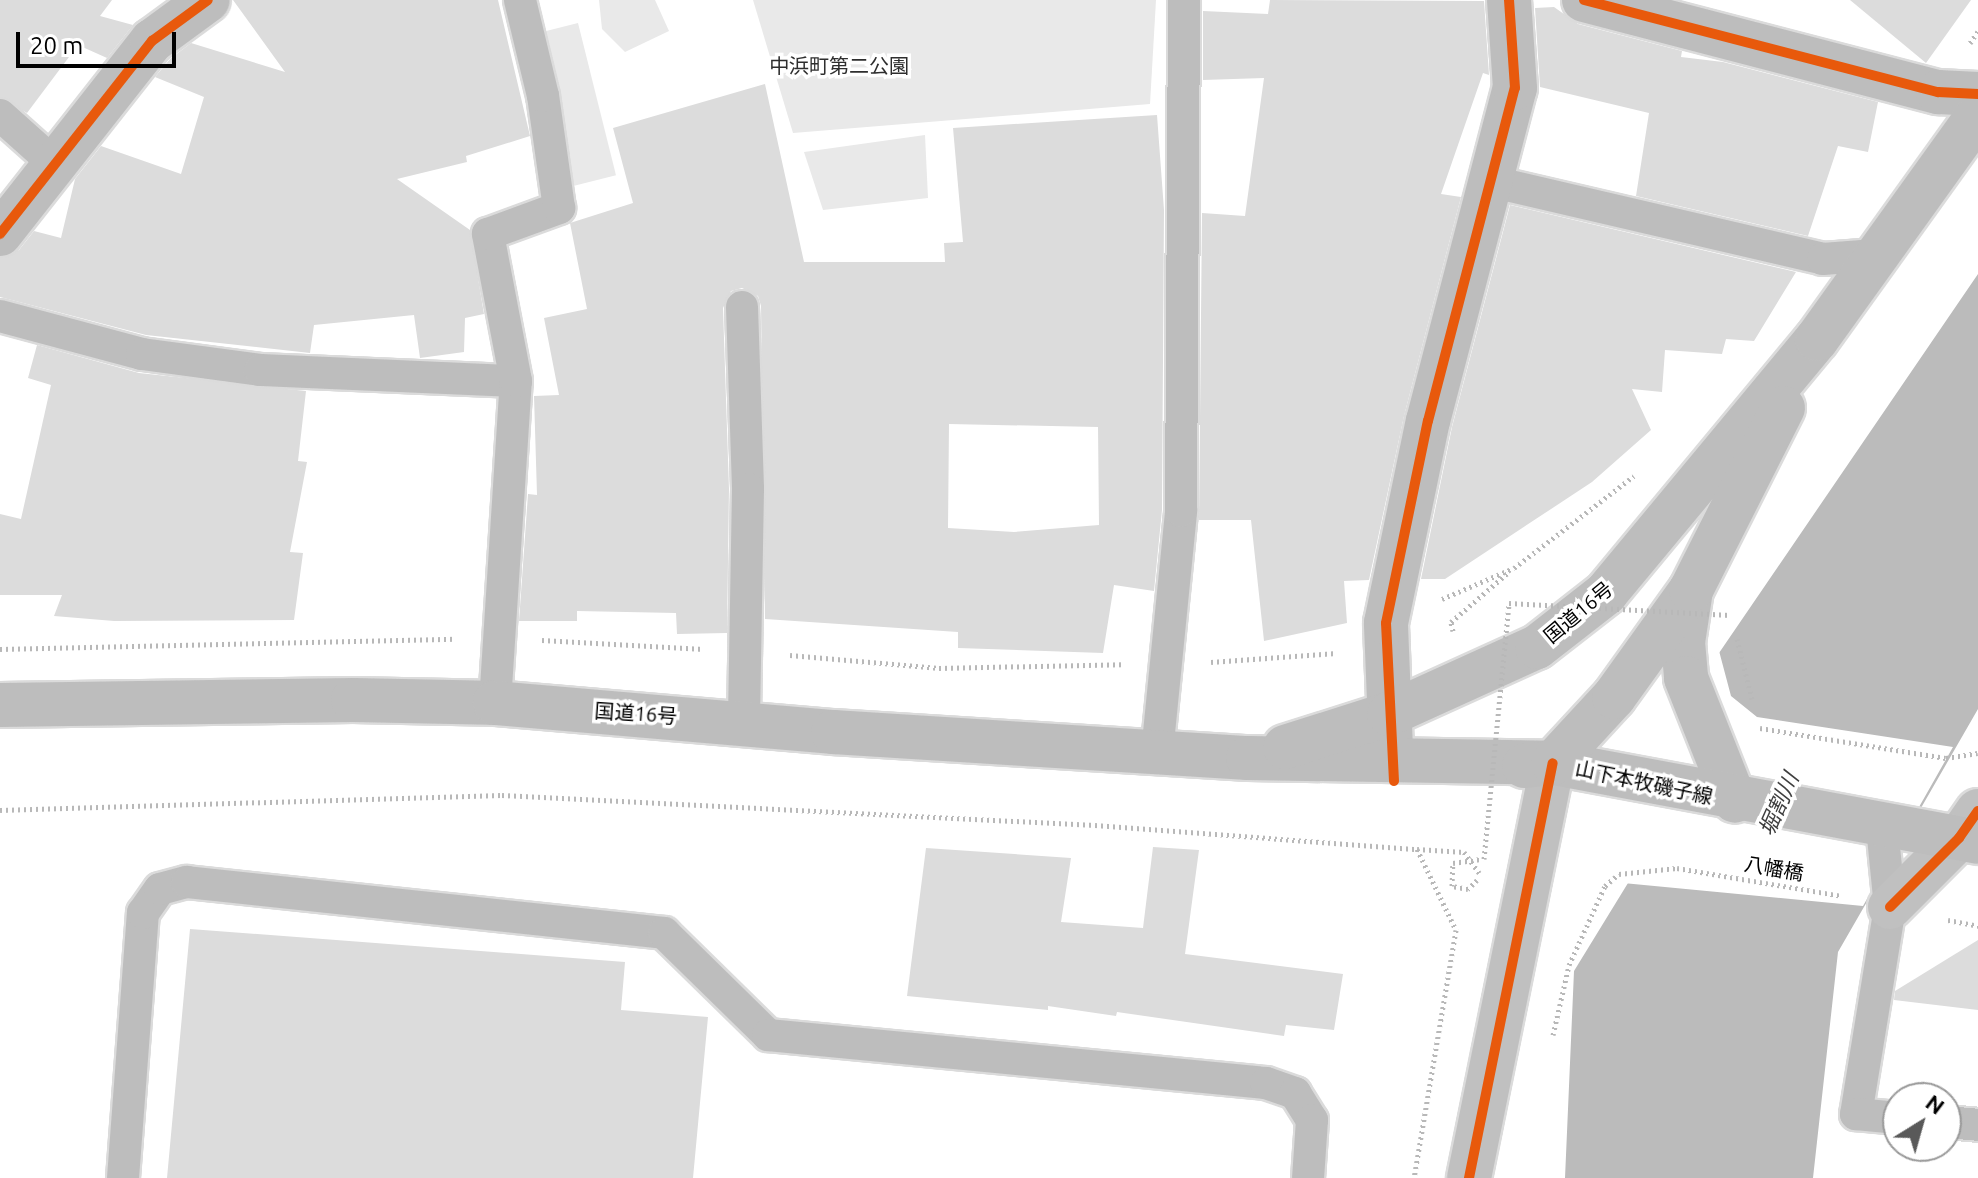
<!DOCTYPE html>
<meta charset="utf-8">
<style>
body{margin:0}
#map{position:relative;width:1978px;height:1178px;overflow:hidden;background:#fff;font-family:Ubuntu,"Noto Sans JP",sans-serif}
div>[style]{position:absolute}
.green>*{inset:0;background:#e9e9e9;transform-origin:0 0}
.water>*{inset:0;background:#bbb}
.pier>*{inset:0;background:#fff}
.building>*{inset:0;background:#dcdcdc}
.path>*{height:5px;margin-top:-2.5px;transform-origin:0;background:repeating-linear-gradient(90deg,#b8b8b8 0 2px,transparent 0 6px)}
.roads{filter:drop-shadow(2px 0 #dbdbdb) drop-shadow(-2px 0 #dbdbdb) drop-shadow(0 2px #dbdbdb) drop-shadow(0 -2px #dbdbdb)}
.lane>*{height:32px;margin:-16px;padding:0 16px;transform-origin:16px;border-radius:16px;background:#bdbdbd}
.street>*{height:44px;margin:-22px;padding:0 22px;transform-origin:22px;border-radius:22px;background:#bdbdbd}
.secondary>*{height:44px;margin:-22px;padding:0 22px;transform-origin:22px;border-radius:22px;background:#c0c0c0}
.primary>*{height:44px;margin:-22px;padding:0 22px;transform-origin:22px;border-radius:22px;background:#bdbdbd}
.highway>*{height:44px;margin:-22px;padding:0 22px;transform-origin:22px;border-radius:22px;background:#bdbdbd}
.path-bridge>*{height:5px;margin-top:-2.5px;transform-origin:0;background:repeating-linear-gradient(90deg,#b8b8b8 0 2px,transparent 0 6px)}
.cycleway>*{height:10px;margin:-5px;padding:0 5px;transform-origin:5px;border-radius:5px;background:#e8590c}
span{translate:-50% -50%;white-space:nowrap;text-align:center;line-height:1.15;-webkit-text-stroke:7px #fff;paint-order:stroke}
.park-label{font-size:20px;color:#2e2e2e}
.street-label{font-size:20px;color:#000}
.water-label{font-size:22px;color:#3f3f3f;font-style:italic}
.north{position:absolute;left:1882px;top:1082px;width:80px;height:80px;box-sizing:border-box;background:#fff;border:2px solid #999;border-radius:50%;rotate:37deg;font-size:22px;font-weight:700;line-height:32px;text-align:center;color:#000}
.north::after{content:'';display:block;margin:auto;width:28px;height:36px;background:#595959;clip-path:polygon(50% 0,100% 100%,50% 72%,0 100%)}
.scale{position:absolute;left:16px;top:32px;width:160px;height:36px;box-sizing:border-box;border:4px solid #000;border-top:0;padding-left:10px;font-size:24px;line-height:28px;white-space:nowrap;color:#000;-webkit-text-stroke:6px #fff;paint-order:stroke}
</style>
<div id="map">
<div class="green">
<i style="clip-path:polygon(599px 0,655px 0,669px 31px,625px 52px,602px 29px)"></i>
<i style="clip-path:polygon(753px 0,1156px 0,1150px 104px,793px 133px)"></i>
<i style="left:578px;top:23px;width:157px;height:43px;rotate:76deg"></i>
<i style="clip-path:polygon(925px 135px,928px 198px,823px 210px,804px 152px)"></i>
</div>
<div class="water">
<i style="clip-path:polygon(1978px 274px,1978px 709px,1838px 952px,1813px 1178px,1565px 1178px,1574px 971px,1628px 883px,1719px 653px)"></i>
</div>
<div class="pier">
<i style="clip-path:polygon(1718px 647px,1731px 696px,1757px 717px,1953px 747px,1863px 906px,1623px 883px)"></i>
</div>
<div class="building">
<i style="clip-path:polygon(0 0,112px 0,100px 16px,133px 25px,107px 58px,78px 45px,27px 113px,0 97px)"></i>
<i style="clip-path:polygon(233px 0,498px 0,530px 136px,466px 156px,467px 162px,397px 179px,470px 230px,484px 314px,465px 318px,464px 352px,420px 358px,414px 315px,314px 325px,310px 353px,146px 335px,0 297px,0 258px,19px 250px,34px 231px,61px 238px,75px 179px,101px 146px,181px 174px,204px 97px,155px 77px,170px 59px,191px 43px,285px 72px)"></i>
<i style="clip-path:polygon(1270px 0,1484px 1px,1489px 75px,1483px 73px,1441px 194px,1461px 197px,1404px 416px,1369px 580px,1344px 581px,1347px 623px,1264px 641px,1251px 520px,1199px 520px,1202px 213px,1245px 216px,1264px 78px,1203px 80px,1203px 11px,1268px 14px)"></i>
<i style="clip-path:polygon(1850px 0,1971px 0,1926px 63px)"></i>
<i style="clip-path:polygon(1554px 7px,1578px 24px,1682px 51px,1681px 57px,1723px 62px,1878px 102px,1868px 152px,1838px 146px,1808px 236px,1636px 196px,1649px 113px,1540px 87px,1535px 8px)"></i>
<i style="clip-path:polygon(evenodd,765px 84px,804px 262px,945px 262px,944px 243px,963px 242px,953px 128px,1157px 115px,1164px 210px,1162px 510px,1154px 591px,1114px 585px,1103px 653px,958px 648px,958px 632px,765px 619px,761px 306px,758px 296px,742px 288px,731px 291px,723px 308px,729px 489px,727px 633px,677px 634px,676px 613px,577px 611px,577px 621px,519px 621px,528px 494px,537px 495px,534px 396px,559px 395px,544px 318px,587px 309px,570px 223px,633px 203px,613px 128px,765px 84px,949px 424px,1098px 427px,1099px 525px,1014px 532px,948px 528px,949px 424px)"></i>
<i style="clip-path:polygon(1510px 205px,1796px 272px,1754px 341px,1726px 339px,1722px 354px,1665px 350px,1662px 392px,1632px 389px,1651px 430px,1592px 482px,1445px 579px,1421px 579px,1452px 427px)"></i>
<i style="clip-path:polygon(37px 345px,139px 373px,306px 391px,298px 461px,307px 462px,290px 552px,303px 553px,294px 620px,114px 621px,54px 616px,62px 595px,0 595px,0 514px,21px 519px,51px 385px,28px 378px)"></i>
<i style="clip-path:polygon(1153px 847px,1199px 850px,1185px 954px,1343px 974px,1334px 1030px,1286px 1025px,1284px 1036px,1117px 1012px,1116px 1016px,1048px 1006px,1048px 1010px,907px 996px,926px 848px,1071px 858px,1061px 922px,1143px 928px)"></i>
<i style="clip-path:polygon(190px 929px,625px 962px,621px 1010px,708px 1017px,693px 1178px,167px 1178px)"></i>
<i style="clip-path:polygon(1978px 940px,1978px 1010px,1894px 1000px,1895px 991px)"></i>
</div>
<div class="path">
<i style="left:1970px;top:43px;width:14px;rotate:-56deg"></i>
<i style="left:1442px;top:599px;width:78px;rotate:-23.3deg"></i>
<i style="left:1514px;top:568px;width:151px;rotate:-37.5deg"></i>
<i style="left:1453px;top:631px;width:9px;rotate:-103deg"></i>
<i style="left:1451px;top:622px;width:77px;rotate:-40.8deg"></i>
<i style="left:1737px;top:639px;width:62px;rotate:76deg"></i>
<i style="left:542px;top:640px;width:162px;rotate:3.2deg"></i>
<i style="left:0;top:649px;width:456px;rotate:-1.3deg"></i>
<i style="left:790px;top:655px;width:150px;rotate:5deg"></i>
<i style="left:939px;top:668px;width:184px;rotate:-1.2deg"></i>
<i style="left:1211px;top:662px;width:126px;rotate:-4.1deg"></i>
<i style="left:1760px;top:728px;width:188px;rotate:9.2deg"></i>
<i style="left:1946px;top:758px;width:32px;rotate:-9deg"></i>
<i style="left:0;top:810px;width:502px;rotate:-1.71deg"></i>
<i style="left:502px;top:795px;width:594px;rotate:2.9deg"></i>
<i style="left:1095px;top:825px;width:323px;rotate:4.3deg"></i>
<i style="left:1417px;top:849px;width:90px;rotate:64.3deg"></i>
<i style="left:1456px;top:930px;width:252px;rotate:99.6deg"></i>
<i style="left:1417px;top:849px;width:47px;rotate:3.7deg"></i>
<i style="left:1464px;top:852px;width:26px;rotate:54deg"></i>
<i style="left:1477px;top:880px;width:13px;rotate:135deg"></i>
<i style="left:1468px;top:889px;width:16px;rotate:-169deg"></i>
<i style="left:1452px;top:886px;width:23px;rotate:-88deg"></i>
<i style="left:1453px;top:863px;width:30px;rotate:-8deg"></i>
<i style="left:1948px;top:920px;width:31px;rotate:11deg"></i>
<i style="left:1553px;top:1035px;width:72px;rotate:-77.1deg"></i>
<i style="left:1569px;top:965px;width:87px;rotate:-65.5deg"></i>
<i style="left:1605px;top:886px;width:18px;rotate:-41deg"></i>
<i style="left:1619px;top:874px;width:58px;rotate:-5.9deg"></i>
<i style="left:1677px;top:868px;width:167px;rotate:9.6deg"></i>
</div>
<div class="roads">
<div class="lane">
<i style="left:0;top:115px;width:75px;rotate:41.8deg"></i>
<i style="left:1489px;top:181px;width:343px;rotate:13.1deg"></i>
<i style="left:1823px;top:259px;width:52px;rotate:-4.4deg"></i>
<i style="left:742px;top:307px;width:182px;rotate:88.1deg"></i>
<i style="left:748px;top:489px;width:232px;rotate:91deg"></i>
<i style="left:0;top:316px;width:147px;rotate:15deg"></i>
<i style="left:142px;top:354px;width:119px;rotate:7.7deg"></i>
<i style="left:260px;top:370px;width:256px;rotate:2.5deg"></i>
<i style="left:495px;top:703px;width:323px;rotate:-86.3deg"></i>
<i style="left:516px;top:381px;width:150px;rotate:-100.8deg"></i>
<i style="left:488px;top:234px;width:76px;rotate:-20.1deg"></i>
<i style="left:559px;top:208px;width:113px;rotate:-98.1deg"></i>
<i style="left:543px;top:96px;width:99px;rotate:-103.5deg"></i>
<i style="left:1157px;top:753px;width:243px;rotate:-84.3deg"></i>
<i style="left:1181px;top:511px;width:511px;rotate:-89.66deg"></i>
<i style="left:1882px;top:827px;width:80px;rotate:84.3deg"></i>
<i style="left:1890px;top:907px;width:210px;rotate:99.3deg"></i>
<i style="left:1856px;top:1114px;width:42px;rotate:5.4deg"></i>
<i style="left:1946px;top:1122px;width:32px;rotate:5deg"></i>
<i style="left:123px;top:1178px;width:266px;rotate:-85.7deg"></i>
<i style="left:143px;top:913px;width:29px;rotate:-55deg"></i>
<i style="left:160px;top:889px;width:28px;rotate:-15deg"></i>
<i style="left:187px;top:882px;width:480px;rotate:6.1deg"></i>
<i style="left:664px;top:933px;width:146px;rotate:44.4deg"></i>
<i style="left:768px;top:1035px;width:500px;rotate:5.51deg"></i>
<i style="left:1266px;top:1083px;width:31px;rotate:19deg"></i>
<i style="left:1295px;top:1093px;width:32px;rotate:58deg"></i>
<i style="left:1312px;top:1120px;width:58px;rotate:93.9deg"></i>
</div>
<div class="street">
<i style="left:1584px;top:0;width:366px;rotate:14.6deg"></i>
<i style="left:1938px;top:92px;width:40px;rotate:2.9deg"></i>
<i style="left:0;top:234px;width:246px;rotate:-51.8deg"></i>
<i style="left:152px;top:41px;width:69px;rotate:-36.2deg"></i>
<i style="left:1391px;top:750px;width:127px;rotate:-92.3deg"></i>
<i style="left:1386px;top:623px;width:206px;rotate:-78.3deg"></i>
<i style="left:1428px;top:421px;width:344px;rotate:-75.4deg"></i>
<i style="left:1515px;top:88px;width:88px;rotate:-93.9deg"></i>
</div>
<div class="secondary">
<i style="left:1890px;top:907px;width:98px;rotate:-45deg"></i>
<i style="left:1959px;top:838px;width:33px;rotate:-55deg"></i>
<i style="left:1469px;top:1178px;width:423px;rotate:-78.6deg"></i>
</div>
<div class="primary">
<i style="left:1691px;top:590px;width:53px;rotate:98.7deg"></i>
<i style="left:1683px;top:642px;width:36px;rotate:85deg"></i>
<i style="left:1686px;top:678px;width:132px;rotate:68.3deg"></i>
<i style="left:1553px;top:763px;width:432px;rotate:10.5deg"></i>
</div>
<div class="highway">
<i style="left:0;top:705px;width:353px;rotate:-0.8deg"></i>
<i style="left:353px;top:700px;width:142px;rotate:1.2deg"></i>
<i style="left:495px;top:703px;width:339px;rotate:4.9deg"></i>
<i style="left:833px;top:732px;width:416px;rotate:3.6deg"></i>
<i style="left:1248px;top:758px;width:305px;rotate:0.9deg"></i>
<i style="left:1285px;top:747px;width:109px;rotate:-17.6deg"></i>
<i style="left:1389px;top:714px;width:162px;rotate:-24.4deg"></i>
<i style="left:1537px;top:647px;width:88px;rotate:-38deg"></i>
<i style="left:1606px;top:593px;width:330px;rotate:-50.3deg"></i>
<i style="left:1817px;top:339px;width:276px;rotate:-54.3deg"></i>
<i style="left:1524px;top:766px;width:29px;rotate:-6deg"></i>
<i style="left:1553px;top:763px;width:90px;rotate:-47.3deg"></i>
<i style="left:1614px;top:697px;width:132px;rotate:-54.3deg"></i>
<i style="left:1691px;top:590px;width:204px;rotate:-63.2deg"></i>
</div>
</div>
<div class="path-bridge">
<i style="left:1484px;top:859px;width:257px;rotate:-84.4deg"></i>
<i style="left:1509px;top:603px;width:221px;rotate:3.1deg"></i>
</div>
<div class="cycleway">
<i style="left:1584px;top:0;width:366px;rotate:14.6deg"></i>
<i style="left:1938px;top:92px;width:40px;rotate:2.9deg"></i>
<i style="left:0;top:234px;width:246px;rotate:-51.8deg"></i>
<i style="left:152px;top:41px;width:69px;rotate:-36.2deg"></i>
<i style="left:1394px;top:781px;width:158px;rotate:-92.9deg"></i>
<i style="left:1386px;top:623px;width:206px;rotate:-78.3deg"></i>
<i style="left:1428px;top:421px;width:344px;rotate:-75.4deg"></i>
<i style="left:1515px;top:88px;width:88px;rotate:-93.9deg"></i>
<i style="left:1890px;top:907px;width:98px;rotate:-45deg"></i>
<i style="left:1959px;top:838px;width:33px;rotate:-55deg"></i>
<i style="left:1469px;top:1178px;width:423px;rotate:-78.6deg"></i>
</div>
<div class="park-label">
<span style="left:839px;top:65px">中浜町第二公園</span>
</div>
<div class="street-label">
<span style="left:1578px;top:612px;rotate:-40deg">国道16号</span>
<span style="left:636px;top:713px;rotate:4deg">国道16号</span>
<span style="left:1644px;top:782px;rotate:12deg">山下本牧磯子線</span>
<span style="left:1774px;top:868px;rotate:10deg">八幡橋</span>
</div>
<div class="water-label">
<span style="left:1778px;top:804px;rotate:-66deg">堀割川</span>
</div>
<div class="north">N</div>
<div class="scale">20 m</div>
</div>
